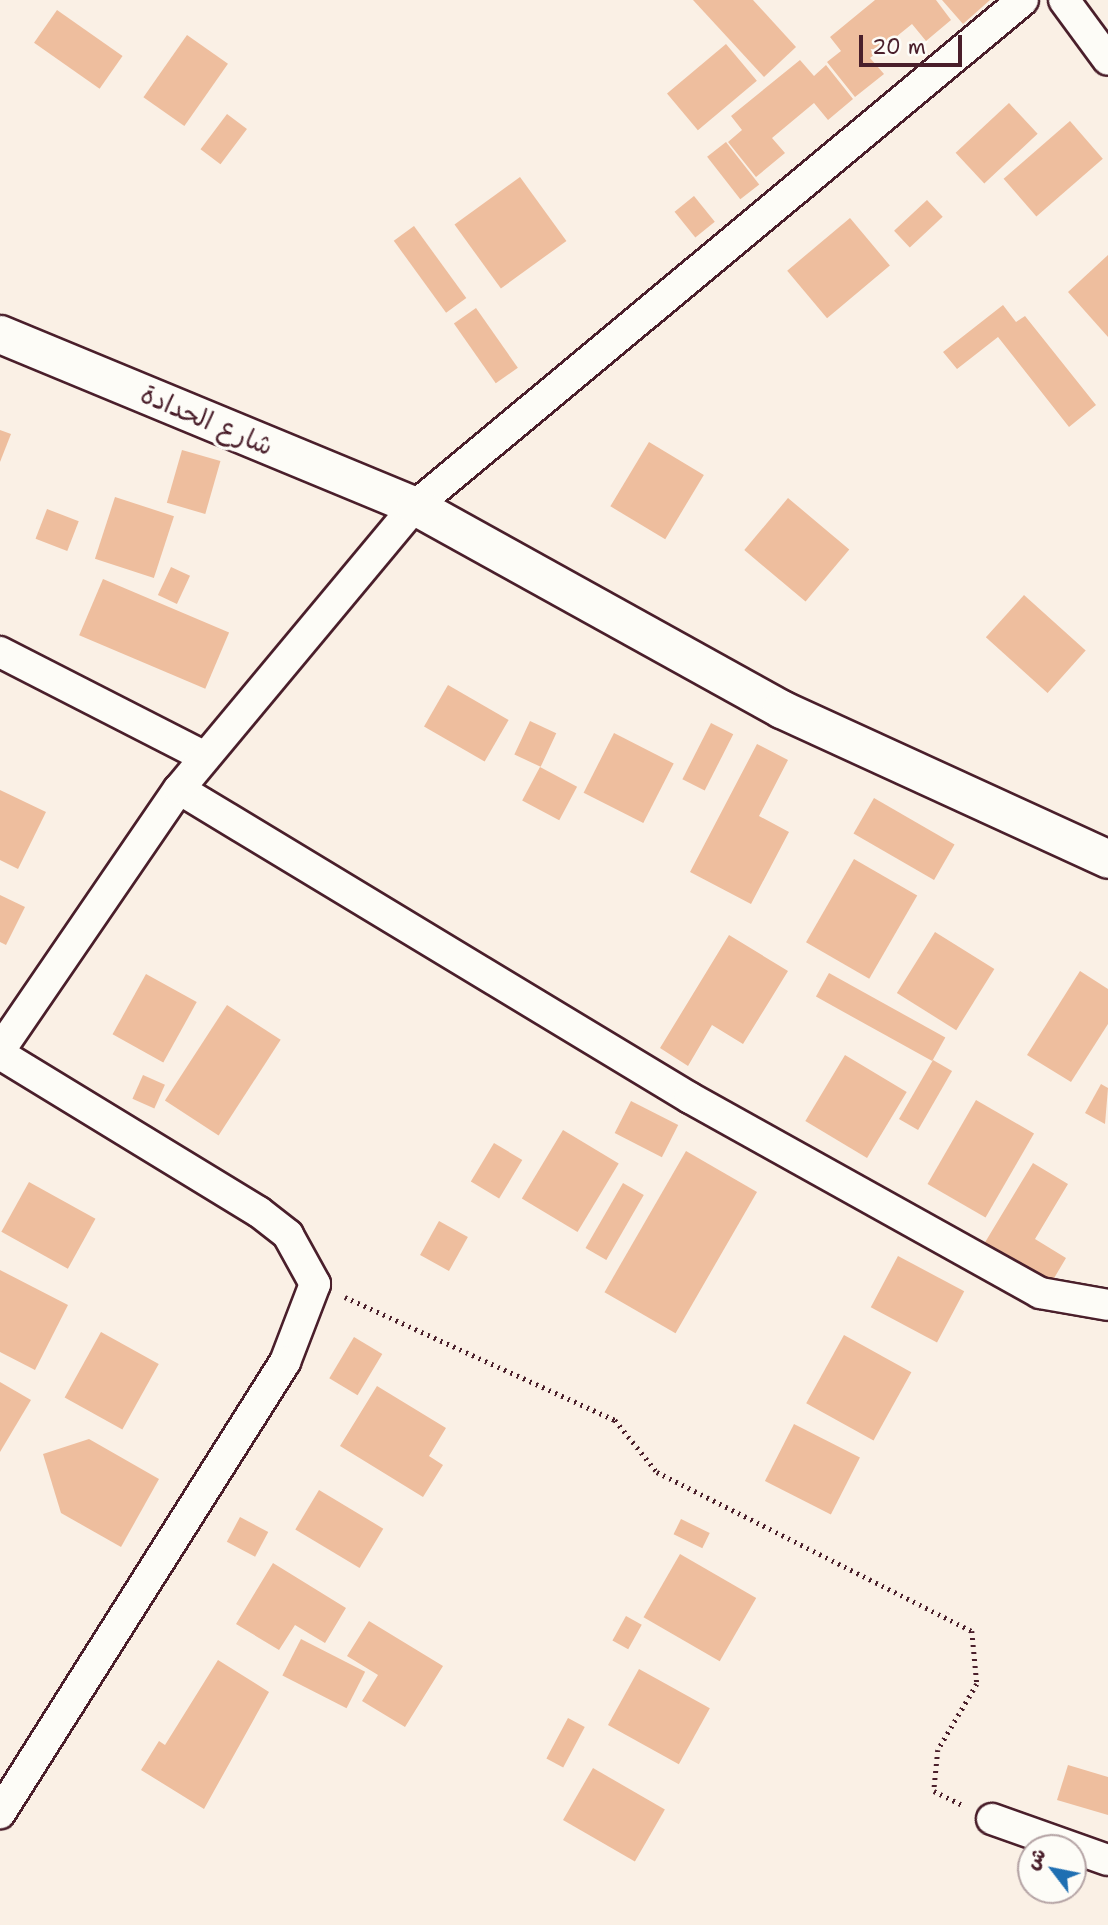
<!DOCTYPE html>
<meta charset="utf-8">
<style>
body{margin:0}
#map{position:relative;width:1108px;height:1925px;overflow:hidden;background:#faf0e5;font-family:"Shantell Sans","Playpen Sans Arabic",sans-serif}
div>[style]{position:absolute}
.building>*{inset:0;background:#eebe9e;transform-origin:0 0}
.path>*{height:4.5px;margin-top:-2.25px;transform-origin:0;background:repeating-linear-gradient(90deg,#4a1f2b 0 2px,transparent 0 7px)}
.roads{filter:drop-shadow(2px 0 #4a1f2b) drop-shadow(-2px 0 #4a1f2b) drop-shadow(0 2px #4a1f2b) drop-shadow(0 -2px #4a1f2b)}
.minor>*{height:30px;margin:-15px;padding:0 15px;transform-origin:15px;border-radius:15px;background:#fdfcf7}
.tertiary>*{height:37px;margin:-18.5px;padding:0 18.5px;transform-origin:18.5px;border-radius:18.5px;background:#fdfcf7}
span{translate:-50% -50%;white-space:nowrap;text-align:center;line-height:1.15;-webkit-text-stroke:7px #fdfcf7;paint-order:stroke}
.street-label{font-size:26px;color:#4a1f2b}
.north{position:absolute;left:1017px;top:1834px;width:70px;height:70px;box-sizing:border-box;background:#fdfcf7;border:2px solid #b5a4a5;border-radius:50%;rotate:302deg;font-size:19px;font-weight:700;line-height:28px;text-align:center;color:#4a1f2b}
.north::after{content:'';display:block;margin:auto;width:24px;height:32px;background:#1f6fb2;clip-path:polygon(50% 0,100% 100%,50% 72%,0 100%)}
.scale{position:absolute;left:859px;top:35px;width:103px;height:32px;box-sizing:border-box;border:4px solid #4a1f2b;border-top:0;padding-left:9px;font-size:21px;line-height:24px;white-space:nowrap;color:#4a1f2b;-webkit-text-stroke:5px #fdfcf7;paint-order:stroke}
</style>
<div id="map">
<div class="building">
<i style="clip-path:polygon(693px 0,753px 0,796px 47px,764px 77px)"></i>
<i style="clip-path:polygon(875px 0,936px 0,951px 20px,926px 41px,912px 24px,870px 58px,884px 74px,855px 97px,827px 62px,841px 51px,830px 37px)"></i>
<i style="clip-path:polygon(942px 0,990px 0,963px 24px)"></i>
<i style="left:57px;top:10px;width:80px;height:40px;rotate:35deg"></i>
<i style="left:187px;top:35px;width:50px;height:76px;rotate:35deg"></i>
<i style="left:726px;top:44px;width:48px;height:77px;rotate:50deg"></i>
<i style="clip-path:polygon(800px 60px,814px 76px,826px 65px,853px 99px,828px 120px,814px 103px,772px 138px,785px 153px,756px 177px,728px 142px,742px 130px,731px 116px)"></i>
<i style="left:1009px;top:103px;width:42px;height:73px;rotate:47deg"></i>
<i style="left:227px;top:114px;width:25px;height:44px;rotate:37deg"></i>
<i style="left:1070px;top:121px;width:50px;height:88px;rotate:49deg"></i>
<i style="left:726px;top:142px;width:54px;height:24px;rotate:52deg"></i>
<i style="left:520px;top:177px;width:79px;height:81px;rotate:54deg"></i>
<i style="left:694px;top:196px;width:33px;height:25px;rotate:51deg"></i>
<i style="left:927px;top:200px;width:23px;height:45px;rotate:47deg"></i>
<i style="left:850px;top:218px;width:62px;height:82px;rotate:50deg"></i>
<i style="left:414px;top:226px;width:89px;height:25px;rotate:54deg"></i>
<i style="clip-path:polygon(1108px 255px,1108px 337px,1068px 292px)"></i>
<i style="clip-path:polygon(1003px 305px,1016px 322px,1025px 316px,1096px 405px,1069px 427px,998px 337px,957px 369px,943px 352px)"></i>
<i style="left:476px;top:308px;width:73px;height:27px;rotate:55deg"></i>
<i style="clip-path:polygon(0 430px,11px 434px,0 462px)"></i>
<i style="left:649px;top:442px;width:64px;height:75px;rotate:31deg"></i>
<i style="left:182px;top:450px;width:40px;height:55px;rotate:16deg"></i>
<i style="left:115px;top:497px;width:62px;height:65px;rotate:18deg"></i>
<i style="left:788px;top:498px;width:80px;height:68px;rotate:40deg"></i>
<i style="left:47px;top:509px;width:34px;height:32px;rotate:21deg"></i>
<i style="left:171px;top:567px;width:21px;height:31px;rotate:25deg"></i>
<i style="left:103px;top:579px;width:137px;height:61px;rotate:23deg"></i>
<i style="left:1024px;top:595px;width:83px;height:57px;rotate:42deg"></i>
<i style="left:448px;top:685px;width:70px;height:48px;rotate:30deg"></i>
<i style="left:530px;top:721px;width:29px;height:37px;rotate:25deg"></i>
<i style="left:711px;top:723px;width:25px;height:63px;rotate:27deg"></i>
<i style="left:614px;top:733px;width:67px;height:67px;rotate:27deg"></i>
<i style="clip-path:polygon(757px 744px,788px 760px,759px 816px,789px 832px,751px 904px,690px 872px)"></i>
<i style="left:540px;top:767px;width:42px;height:38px;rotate:28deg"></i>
<i style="clip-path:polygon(0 790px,46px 812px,18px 869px,0 860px)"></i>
<i style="left:874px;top:798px;width:93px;height:41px;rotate:30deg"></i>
<i style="left:854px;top:859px;width:73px;height:96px;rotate:30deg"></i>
<i style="clip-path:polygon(0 895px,25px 907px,6px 945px,0 942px)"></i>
<i style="left:935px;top:932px;width:70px;height:72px;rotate:32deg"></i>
<i style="clip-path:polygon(729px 935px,788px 971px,743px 1044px,712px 1025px,688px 1066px,660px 1048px)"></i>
<i style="clip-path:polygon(1080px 971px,1108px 989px,1108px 1024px,1071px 1082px,1027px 1055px)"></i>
<i style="left:829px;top:973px;width:133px;height:27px;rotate:29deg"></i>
<i style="left:146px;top:974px;width:58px;height:69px;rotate:29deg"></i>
<i style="left:227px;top:1005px;width:64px;height:114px;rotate:33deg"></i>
<i style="left:845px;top:1055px;width:72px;height:77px;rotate:31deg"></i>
<i style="left:933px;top:1060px;width:22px;height:68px;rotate:30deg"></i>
<i style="left:143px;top:1075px;width:24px;height:26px;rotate:24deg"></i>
<i style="clip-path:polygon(1101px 1084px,1108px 1088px,1105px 1124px,1085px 1113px)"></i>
<i style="left:976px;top:1100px;width:67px;height:97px;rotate:30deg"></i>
<i style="left:631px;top:1101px;width:53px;height:36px;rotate:27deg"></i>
<i style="left:563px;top:1130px;width:65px;height:80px;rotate:31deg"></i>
<i style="left:494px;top:1143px;width:33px;height:45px;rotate:31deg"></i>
<i style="left:686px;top:1151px;width:82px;height:163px;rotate:30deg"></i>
<i style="clip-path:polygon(1033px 1163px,1068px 1184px,1035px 1239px,1066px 1258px,1050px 1285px,984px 1244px)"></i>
<i style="left:29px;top:1182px;width:76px;height:57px;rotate:29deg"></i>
<i style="left:623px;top:1183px;width:24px;height:75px;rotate:30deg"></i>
<i style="left:439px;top:1221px;width:33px;height:39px;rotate:29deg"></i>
<i style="left:898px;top:1256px;width:75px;height:58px;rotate:28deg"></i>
<i style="clip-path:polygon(0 1270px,68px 1305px,35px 1370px,0 1352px)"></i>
<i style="left:101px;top:1332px;width:66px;height:75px;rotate:29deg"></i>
<i style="left:844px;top:1335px;width:77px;height:78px;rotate:29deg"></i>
<i style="left:354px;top:1337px;width:33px;height:48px;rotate:31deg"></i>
<i style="clip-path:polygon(0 1382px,31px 1400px,0 1452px)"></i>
<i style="clip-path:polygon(377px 1386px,446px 1428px,429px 1456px,443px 1465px,423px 1497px,340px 1446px)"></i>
<i style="left:794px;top:1424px;width:74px;height:64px;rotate:27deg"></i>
<i style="clip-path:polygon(89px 1439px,159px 1479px,121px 1547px,61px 1513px,43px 1454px)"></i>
<i style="left:319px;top:1490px;width:75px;height:46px;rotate:31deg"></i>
<i style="left:240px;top:1517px;width:32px;height:28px;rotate:28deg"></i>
<i style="left:681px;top:1519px;width:32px;height:17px;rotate:26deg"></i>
<i style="left:680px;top:1554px;width:88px;height:73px;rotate:30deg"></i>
<i style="clip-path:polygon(273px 1563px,346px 1608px,325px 1643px,295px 1625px,279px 1650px,236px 1624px)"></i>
<i style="left:626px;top:1616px;width:18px;height:28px;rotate:29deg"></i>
<i style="clip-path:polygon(369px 1621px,443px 1666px,405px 1727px,362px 1701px,378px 1675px,347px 1656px)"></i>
<i style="left:301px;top:1639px;width:72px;height:41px;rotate:27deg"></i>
<i style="clip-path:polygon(218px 1660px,269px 1692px,204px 1809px,141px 1770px,159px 1741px,165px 1745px)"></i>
<i style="left:639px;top:1669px;width:81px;height:64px;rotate:29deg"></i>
<i style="left:568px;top:1718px;width:19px;height:46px;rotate:28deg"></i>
<i style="clip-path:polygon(1068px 1765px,1108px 1777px,1108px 1815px,1057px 1800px)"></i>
<i style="left:593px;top:1768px;width:83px;height:60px;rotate:30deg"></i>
</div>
<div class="path">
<i style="left:345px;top:1297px;width:297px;rotate:24.5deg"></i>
<i style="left:615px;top:1420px;width:67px;rotate:51.1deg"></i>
<i style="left:657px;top:1472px;width:353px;rotate:26.8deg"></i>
<i style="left:972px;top:1631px;width:53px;rotate:84.6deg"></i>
<i style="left:977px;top:1684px;width:77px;rotate:120.6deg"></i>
<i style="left:938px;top:1750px;width:41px;rotate:95.6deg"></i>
<i style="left:934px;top:1791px;width:34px;rotate:26deg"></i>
</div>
<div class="roads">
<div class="minor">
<i style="left:1064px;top:0;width:74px;rotate:53.7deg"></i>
<i style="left:0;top:652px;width:230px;rotate:27.1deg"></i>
<i style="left:179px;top:789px;width:597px;rotate:31.16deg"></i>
<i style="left:690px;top:1098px;width:401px;rotate:29.1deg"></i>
<i style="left:1040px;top:1293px;width:69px;rotate:10deg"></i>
<i style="left:0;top:1050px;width:316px;rotate:-55.6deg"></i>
<i style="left:179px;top:789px;width:368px;rotate:-50.2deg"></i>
<i style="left:415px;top:506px;width:791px;rotate:-39.77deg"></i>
<i style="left:0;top:1054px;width:303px;rotate:31.4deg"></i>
<i style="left:259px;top:1212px;width:37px;rotate:38deg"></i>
<i style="left:288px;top:1235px;width:56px;rotate:61.1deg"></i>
<i style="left:315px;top:1284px;width:84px;rotate:111deg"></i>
<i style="left:285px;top:1362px;width:534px;rotate:122.29deg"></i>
<i style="left:992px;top:1819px;width:123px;rotate:19.5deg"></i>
</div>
<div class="tertiary">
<i style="left:0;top:334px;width:449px;rotate:22.5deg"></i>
<i style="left:415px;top:506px;width:419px;rotate:29deg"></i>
<i style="left:781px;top:709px;width:360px;rotate:24.6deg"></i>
</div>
</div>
<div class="street-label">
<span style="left:207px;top:420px;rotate:23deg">شارع الحدادة</span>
</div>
<div class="north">ش</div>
<div class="scale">20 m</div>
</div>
